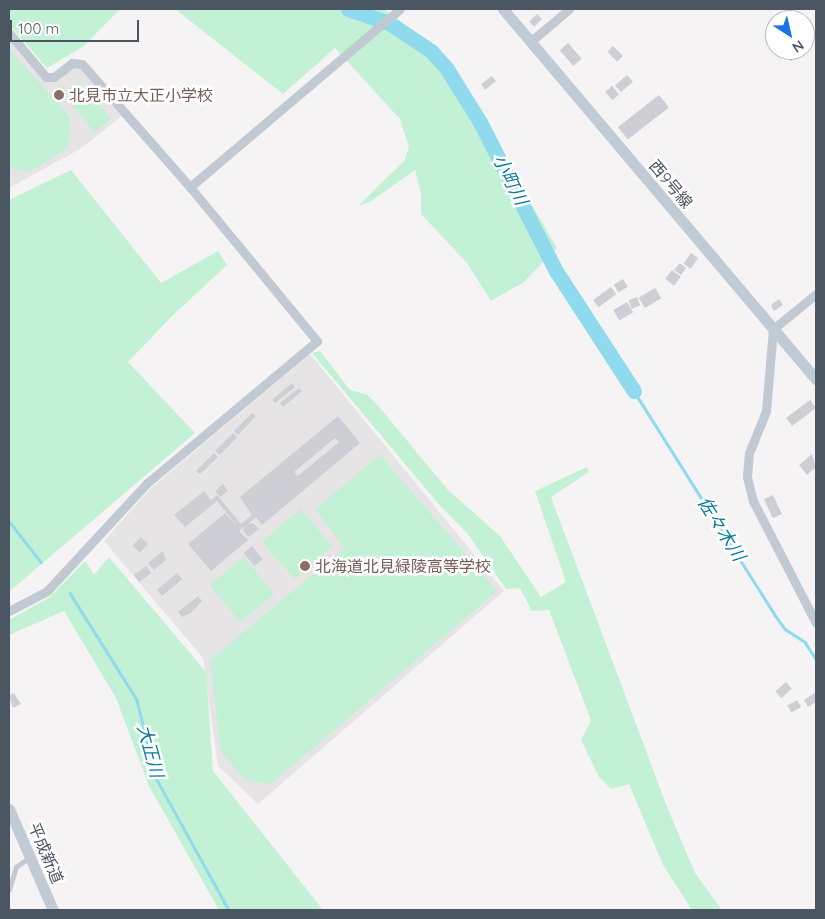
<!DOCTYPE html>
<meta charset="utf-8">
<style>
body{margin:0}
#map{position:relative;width:825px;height:919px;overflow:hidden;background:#f5f3f3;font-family:Quicksand,"Noto Sans JP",sans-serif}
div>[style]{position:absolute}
.education>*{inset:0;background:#e6e4e5}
.green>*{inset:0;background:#c3f1d5;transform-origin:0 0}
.stream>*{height:2.5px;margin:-1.25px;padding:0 1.25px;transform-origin:1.25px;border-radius:1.25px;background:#90daee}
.river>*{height:15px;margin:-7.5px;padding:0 7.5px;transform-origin:7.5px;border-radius:7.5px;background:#90daee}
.building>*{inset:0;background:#cdcfd5;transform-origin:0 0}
.lane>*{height:4.5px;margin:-2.25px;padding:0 2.25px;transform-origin:2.25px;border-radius:2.25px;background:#c1cad2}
.street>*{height:9px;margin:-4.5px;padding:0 4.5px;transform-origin:4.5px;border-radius:4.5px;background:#c1cad2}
.secondary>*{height:11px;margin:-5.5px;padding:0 5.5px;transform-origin:5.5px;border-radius:5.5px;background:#c1cbd6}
.dots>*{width:14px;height:14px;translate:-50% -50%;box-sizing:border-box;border:2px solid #fff;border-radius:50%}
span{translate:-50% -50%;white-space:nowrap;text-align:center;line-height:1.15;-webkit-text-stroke:5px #fff;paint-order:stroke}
.education-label{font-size:16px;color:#785e54}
.left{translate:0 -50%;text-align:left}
.street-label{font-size:16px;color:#4a5661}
.water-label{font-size:18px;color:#0c7c9b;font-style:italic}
.frame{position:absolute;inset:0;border:10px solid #4a5661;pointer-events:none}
.north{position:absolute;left:765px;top:10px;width:50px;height:50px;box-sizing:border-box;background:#fff;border:1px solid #b7bbc0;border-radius:50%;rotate:145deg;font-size:14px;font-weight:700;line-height:20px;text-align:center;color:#4a5661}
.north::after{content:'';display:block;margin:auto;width:18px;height:22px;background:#1a73e8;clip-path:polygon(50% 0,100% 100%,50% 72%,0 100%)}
.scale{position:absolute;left:10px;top:20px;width:129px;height:22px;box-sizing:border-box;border:2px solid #4a5661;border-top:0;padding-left:6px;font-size:15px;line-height:18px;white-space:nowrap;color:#4a5661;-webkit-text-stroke:4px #fff;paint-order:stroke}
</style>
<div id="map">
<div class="education">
<i style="clip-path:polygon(9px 34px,46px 77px,72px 63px,82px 64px,126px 113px,80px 149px,9px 188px)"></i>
<i style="clip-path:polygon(310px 354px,504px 591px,258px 804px,218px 766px,203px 658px,104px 541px,150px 489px)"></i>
</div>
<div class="green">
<i style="clip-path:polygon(9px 9px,120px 9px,84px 46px,47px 68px,9px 24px)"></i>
<i style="clip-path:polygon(175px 9px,384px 9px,437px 48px,501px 147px,508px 164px,557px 248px,524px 282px,491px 301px,467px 263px,421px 214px,421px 194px,415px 170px,370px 202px,358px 206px,404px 161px,409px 147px,400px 119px,335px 48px,283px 94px)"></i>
<i style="clip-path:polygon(9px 49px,70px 117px,68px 148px,30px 172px,9px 168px)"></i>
<i style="left:80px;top:82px;width:48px;height:21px;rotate:50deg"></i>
<i style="clip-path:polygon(71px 170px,161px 283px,218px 251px,227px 265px,171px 317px,128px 362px,195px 433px,11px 590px,9px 587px,9px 200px)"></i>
<i style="clip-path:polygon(320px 351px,350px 390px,366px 394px,375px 402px,448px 490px,500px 536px,541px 597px,566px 582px,535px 491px,587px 467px,589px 472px,551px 497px,667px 807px,695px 873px,722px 910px,692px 910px,663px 865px,629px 784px,611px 789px,599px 777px,581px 740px,591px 720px,549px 610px,532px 611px,520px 588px,506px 589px,467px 533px,441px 507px,312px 353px)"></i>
<i style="clip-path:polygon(380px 455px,497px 591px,271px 784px,246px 780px,221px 752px,210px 660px,345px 548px,315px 509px)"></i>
<i style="left:300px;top:509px;width:49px;height:50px;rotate:49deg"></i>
<i style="clip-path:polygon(109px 557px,206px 672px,213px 771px,323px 910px,219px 910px,149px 786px,116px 698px,64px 611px,9px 635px,9px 620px,50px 597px,85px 561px,94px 575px)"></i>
<i style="left:244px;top:557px;width:48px;height:44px;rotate:51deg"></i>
</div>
<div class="stream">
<i style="left:634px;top:391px;width:265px;rotate:57.8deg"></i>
<i style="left:775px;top:615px;width:17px;rotate:54deg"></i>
<i style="left:785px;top:629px;width:24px;rotate:33deg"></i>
<i style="left:805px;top:642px;width:20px;rotate:57deg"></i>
<i style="left:9px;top:521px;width:52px;rotate:52deg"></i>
<i style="left:70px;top:593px;width:126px;rotate:57.9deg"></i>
<i style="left:137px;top:700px;width:80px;rotate:76.3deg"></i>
<i style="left:156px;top:778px;width:151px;rotate:61.1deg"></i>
</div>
<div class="river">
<i style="left:348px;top:9px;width:43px;rotate:18.9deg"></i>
<i style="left:389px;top:23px;width:50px;rotate:33.7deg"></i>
<i style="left:431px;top:51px;width:24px;rotate:48deg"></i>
<i style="left:447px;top:69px;width:62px;rotate:58.1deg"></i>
<i style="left:480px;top:122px;width:167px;rotate:63deg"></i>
<i style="left:556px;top:271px;width:143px;rotate:57deg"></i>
</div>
<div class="building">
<i style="left:537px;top:14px;width:7px;height:11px;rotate:45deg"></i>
<i style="left:568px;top:43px;width:21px;height:11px;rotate:49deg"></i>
<i style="left:613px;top:46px;width:14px;height:8px;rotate:45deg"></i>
<i style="clip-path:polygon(785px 50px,800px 50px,802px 52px,791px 61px,783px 52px)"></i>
<i style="left:627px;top:75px;width:9px;height:16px;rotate:49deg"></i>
<i style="clip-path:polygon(492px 76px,496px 81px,485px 90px,481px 84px)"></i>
<i style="left:612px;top:86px;width:11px;height:9px;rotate:49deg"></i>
<i style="left:659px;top:95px;width:16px;height:52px;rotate:52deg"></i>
<i style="left:691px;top:253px;width:9px;height:13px;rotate:36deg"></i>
<i style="clip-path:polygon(680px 263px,686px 268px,681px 275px,674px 270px)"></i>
<i style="left:672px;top:270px;width:11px;height:11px;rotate:38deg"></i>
<i style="left:623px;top:279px;width:9px;height:11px;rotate:58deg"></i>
<i style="left:611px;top:287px;width:9px;height:22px;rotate:54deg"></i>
<i style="left:655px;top:288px;width:12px;height:19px;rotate:59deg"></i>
<i style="left:637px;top:297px;width:9px;height:9px;rotate:69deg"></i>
<i style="clip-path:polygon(779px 299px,783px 305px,774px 311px,771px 305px)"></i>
<i style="left:627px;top:302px;width:12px;height:16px;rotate:59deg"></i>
<i style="clip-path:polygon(292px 383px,295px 387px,275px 403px,272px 400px)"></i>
<i style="clip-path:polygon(299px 388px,302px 391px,283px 407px,280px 403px)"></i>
<i style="left:810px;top:400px;width:10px;height:30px;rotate:53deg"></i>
<i style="clip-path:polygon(252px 413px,256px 416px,238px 435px,234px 431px)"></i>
<i style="clip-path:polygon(evenodd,338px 416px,360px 443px,262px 525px,256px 517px,248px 524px,253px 523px,259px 529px,249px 537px,243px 531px,245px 526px,239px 531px,248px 540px,211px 571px,188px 544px,225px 513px,238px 527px,217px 501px,185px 527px,174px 515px,204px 491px,211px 500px,217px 495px,241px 524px,252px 515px,240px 497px,338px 416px,335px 438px,339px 442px,298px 476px,294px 472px,335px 438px)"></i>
<i style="left:233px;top:433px;width:6px;height:25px;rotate:45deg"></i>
<i style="clip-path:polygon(214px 453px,218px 457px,200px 474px,196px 471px)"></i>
<i style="clip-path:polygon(812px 454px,816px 467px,807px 475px,799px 465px)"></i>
<i style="clip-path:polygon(223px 484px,228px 491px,220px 497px,215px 491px)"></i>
<i style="left:773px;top:495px;width:21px;height:10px;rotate:65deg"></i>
<i style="left:141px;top:537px;width:10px;height:12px;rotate:45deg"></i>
<i style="left:252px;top:546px;width:17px;height:11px;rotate:50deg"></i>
<i style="clip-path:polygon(163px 551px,166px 560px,154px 570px,148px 563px)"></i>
<i style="left:146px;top:566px;width:9px;height:15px;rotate:54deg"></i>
<i style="left:177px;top:573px;width:8px;height:26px;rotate:50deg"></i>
<i style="clip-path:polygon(198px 596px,202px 601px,191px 613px,182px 617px,178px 612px)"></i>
<i style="left:786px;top:682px;width:9px;height:14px;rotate:49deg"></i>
<i style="clip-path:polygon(816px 692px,816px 702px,808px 707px,804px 700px)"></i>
<i style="clip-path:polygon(14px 693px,21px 704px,13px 708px,9px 696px)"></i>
<i style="left:797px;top:700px;width:8px;height:11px;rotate:60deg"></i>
</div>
<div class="lane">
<i style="left:9px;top:890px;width:24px;rotate:-73deg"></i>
<i style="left:16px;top:867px;width:17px;rotate:-36deg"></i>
</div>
<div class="street">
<i style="left:9px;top:33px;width:57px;rotate:49.9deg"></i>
<i style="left:46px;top:77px;width:8px"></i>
<i style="left:54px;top:77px;width:23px;rotate:-38deg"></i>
<i style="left:72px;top:63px;width:10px;rotate:6deg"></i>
<i style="left:82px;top:64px;width:164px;rotate:48.7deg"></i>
<i style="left:190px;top:187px;width:200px;rotate:50.5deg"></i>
<i style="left:317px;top:341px;width:222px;rotate:140.1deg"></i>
<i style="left:147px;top:483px;width:147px;rotate:132.8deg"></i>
<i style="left:47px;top:591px;width:43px;rotate:152.2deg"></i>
<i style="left:530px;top:42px;width:51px;rotate:-40.2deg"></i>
<i style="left:190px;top:187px;width:275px;rotate:-40.3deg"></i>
<i style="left:816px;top:294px;width:55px;rotate:140.9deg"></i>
<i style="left:773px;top:329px;width:82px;rotate:94.9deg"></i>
<i style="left:766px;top:411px;width:45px;rotate:112deg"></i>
<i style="left:749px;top:453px;width:24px;rotate:95deg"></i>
<i style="left:747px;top:477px;width:25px;rotate:76deg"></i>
<i style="left:753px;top:501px;width:137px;rotate:62.7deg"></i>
</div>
<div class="secondary">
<i style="left:503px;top:9px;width:485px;rotate:49.8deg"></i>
<i style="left:9px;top:809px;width:110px;rotate:66.5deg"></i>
</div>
<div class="dots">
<i style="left:59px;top:95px;background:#8d6e63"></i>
<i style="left:305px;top:566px;background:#8d6e63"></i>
</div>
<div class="education-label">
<span class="left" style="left:69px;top:95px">北見市立大正小学校</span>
<span class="left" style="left:315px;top:566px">北海道北見緑陵高等学校</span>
</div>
<div class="street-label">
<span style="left:671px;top:184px;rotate:50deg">西9号線</span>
<span style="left:46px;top:853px;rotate:67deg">平成新道</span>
</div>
<div class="water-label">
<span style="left:510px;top:180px;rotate:63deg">小町川</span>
<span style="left:721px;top:529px;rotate:58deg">佐々木川</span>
<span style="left:150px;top:751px;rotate:75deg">大正川</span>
</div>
<div class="frame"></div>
<div class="north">N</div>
<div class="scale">100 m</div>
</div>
